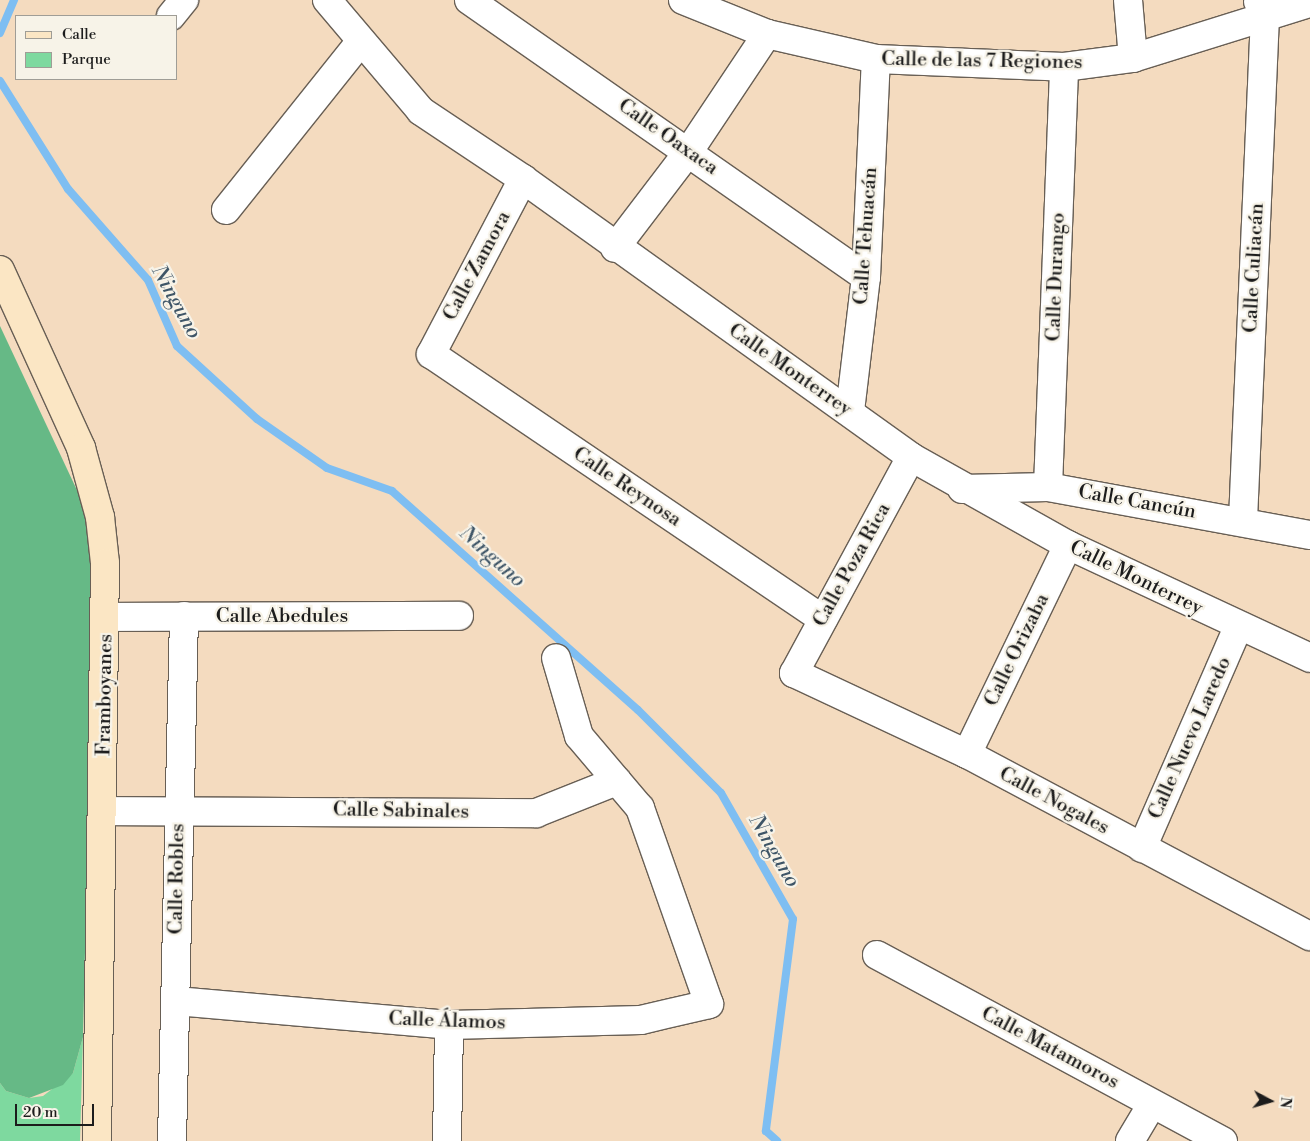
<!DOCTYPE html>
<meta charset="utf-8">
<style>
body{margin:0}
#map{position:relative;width:1310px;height:1141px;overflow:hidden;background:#f4dbbf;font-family:"Libre Bodoni",serif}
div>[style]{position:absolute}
.green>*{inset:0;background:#7ed99f}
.forest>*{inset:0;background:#66b986}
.stream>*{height:8px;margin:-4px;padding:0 4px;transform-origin:4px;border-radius:4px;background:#7ebef2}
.roads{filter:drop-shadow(1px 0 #685f55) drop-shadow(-1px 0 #685f55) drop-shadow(0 1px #685f55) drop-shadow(0 -1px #685f55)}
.minor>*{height:28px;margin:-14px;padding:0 14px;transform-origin:14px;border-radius:14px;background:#fff}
.tertiary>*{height:28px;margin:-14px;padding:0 14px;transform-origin:14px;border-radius:14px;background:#fff}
.secondary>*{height:28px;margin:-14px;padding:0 14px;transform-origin:14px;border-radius:14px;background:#fbe6c4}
span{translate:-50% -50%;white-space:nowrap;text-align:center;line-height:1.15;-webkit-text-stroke:4.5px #f7f3e8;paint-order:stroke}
.street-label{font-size:20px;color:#1c1c1c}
.water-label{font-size:21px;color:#3e5567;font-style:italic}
.legend{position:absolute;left:15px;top:15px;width:162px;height:65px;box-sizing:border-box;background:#f7f3e8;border:1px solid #9f9d96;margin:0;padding:6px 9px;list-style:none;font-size:15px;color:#1c1c1c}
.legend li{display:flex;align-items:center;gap:10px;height:25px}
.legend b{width:25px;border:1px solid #9f9d96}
.north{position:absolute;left:1245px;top:1076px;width:50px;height:50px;-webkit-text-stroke:4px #f7f3e8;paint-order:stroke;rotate:96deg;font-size:14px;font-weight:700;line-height:20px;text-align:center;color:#1c1c1c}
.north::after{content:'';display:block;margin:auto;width:18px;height:22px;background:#1c1c1c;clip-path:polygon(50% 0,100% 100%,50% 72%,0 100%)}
.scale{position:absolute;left:15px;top:1104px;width:79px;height:22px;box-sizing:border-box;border:2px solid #1c1c1c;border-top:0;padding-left:6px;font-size:15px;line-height:18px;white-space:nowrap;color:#1c1c1c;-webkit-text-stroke:4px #f7f3e8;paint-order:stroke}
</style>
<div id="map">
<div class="green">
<i style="clip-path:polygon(83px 1037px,80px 1141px,0 1141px,0 1083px,6px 1091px,29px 1098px,43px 1096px,73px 1073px)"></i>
</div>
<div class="forest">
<i style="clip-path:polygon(0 326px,83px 503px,94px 569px,83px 1037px,73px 1073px,63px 1085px,29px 1098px,6px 1091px,0 1083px)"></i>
</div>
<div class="stream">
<i style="left:0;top:33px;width:36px;rotate:-67deg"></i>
<i style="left:0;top:81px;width:128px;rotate:57.8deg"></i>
<i style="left:68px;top:189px;width:121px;rotate:48.7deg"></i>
<i style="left:148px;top:280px;width:72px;rotate:66.3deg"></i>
<i style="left:177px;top:346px;width:108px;rotate:42.4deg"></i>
<i style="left:257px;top:419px;width:85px;rotate:35deg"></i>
<i style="left:327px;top:468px;width:69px;rotate:19.5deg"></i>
<i style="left:392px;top:491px;width:329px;rotate:41.7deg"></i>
<i style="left:638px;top:710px;width:117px;rotate:45deg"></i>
<i style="left:721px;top:793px;width:145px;rotate:60.3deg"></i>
<i style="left:793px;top:919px;width:214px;rotate:97.3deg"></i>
<i style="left:766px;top:1131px;width:15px;rotate:42deg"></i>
</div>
<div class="roads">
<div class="minor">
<i style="left:469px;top:0;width:484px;rotate:34.9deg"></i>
<i style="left:683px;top:0;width:91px;rotate:22deg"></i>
<i style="left:767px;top:34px;width:112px;rotate:12.9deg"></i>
<i style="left:876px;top:59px;width:188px;rotate:2.4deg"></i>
<i style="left:1064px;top:67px;width:70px;rotate:-7.4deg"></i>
<i style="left:1133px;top:58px;width:185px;rotate:-17.3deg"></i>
<i style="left:1128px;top:0;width:58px;rotate:85.1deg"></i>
<i style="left:171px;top:16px;width:21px;rotate:-51deg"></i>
<i style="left:523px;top:179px;width:198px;rotate:117.7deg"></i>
<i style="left:431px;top:354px;width:473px;rotate:34.1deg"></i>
<i style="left:226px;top:210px;width:215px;rotate:-51.4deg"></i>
<i style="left:615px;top:248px;width:122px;rotate:-52.7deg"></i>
<i style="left:689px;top:151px;width:141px;rotate:-56.3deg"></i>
<i style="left:850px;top:411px;width:135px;rotate:-83.2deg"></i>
<i style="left:866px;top:277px;width:218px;rotate:-87.4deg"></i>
<i style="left:911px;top:457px;width:246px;rotate:118.4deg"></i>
<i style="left:794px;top:673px;width:191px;rotate:25.1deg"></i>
<i style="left:967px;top:754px;width:388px;rotate:28deg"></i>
<i style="left:1048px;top:487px;width:420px;rotate:-87.8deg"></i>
<i style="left:962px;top:489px;width:86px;rotate:-1.3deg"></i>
<i style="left:1048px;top:487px;width:266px;rotate:10.4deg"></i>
<i style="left:1243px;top:520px;width:503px;rotate:-87.5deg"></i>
<i style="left:1265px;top:17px;width:17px;rotate:-114deg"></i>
<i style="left:106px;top:617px;width:353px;rotate:-0.2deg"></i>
<i style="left:967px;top:754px;width:232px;rotate:-64.2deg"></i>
<i style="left:102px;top:811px;width:434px;rotate:0.3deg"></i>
<i style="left:536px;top:813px;width:87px;rotate:-21.6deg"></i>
<i style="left:1142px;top:848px;width:241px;rotate:-66.5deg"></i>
<i style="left:877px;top:955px;width:393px;rotate:28.3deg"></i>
<i style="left:176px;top:1001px;width:274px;rotate:5deg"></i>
<i style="left:449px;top:1025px;width:192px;rotate:-1.5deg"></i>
<i style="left:641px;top:1020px;width:70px;rotate:-13.2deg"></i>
<i style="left:709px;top:1004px;width:208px;rotate:-109.4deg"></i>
<i style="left:640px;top:808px;width:94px;rotate:-130.3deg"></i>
<i style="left:579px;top:736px;width:81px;rotate:-106.4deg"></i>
<i style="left:172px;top:1141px;width:525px;rotate:-88.69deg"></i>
<i style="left:447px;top:1141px;width:116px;rotate:-89deg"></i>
<i style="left:1130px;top:1141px;width:43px;rotate:-59.3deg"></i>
</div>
<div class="tertiary">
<i style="left:327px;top:0;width:145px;rotate:49.7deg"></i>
<i style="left:421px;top:111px;width:123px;rotate:33.7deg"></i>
<i style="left:523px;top:179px;width:477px;rotate:35.6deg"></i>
<i style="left:911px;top:457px;width:180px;rotate:29.3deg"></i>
<i style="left:1068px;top:545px;width:267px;rotate:25deg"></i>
</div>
<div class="secondary">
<i style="left:0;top:270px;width:196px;rotate:65.5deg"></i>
<i style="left:81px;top:448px;width:72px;rotate:74.6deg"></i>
<i style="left:100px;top:517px;width:46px;rotate:83.8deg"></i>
<i style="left:105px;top:563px;width:578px;rotate:90.79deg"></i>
</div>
</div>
<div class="street-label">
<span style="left:982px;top:61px;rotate:1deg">Calle de las 7 Regiones</span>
<span style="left:668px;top:137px;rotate:35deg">Calle Oaxaca</span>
<span style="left:866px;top:236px;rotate:-86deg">Calle Tehuacán</span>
<span style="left:477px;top:266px;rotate:-62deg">Calle Zamora</span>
<span style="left:1254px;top:268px;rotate:-87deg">Calle Culiacán</span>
<span style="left:1056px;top:277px;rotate:-88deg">Calle Durango</span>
<span style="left:790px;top:370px;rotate:35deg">Calle Monterrey</span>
<span style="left:627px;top:487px;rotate:34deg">Calle Reynosa</span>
<span style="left:1137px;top:502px;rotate:10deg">Calle Cancún</span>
<span style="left:852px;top:565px;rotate:-61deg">Calle Poza Rica</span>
<span style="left:1136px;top:578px;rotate:26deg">Calle Monterrey</span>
<span style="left:282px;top:616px">Calle Abedules</span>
<span style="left:1017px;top:650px;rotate:-64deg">Calle Orizaba</span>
<span style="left:105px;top:695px;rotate:-89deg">Framboyanes</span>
<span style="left:1190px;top:738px;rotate:-66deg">Calle Nuevo Laredo</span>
<span style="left:1054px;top:801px;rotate:28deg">Calle Nogales</span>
<span style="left:401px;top:811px;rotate:1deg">Calle Sabinales</span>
<span style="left:177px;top:879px;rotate:-89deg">Calle Robles</span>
<span style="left:447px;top:1021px;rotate:2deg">Calle Álamos</span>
<span style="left:1050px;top:1048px;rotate:28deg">Calle Matamoros</span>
</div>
<div class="water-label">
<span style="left:176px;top:302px;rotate:61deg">Ninguno</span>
<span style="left:492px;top:557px;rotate:42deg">Ninguno</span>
<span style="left:774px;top:851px;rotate:60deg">Ninguno</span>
</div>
<ul class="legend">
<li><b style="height:6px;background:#fbe6c4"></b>Calle</li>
<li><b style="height:14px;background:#7ed99f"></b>Parque</li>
</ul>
<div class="north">N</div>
<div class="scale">20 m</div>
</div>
